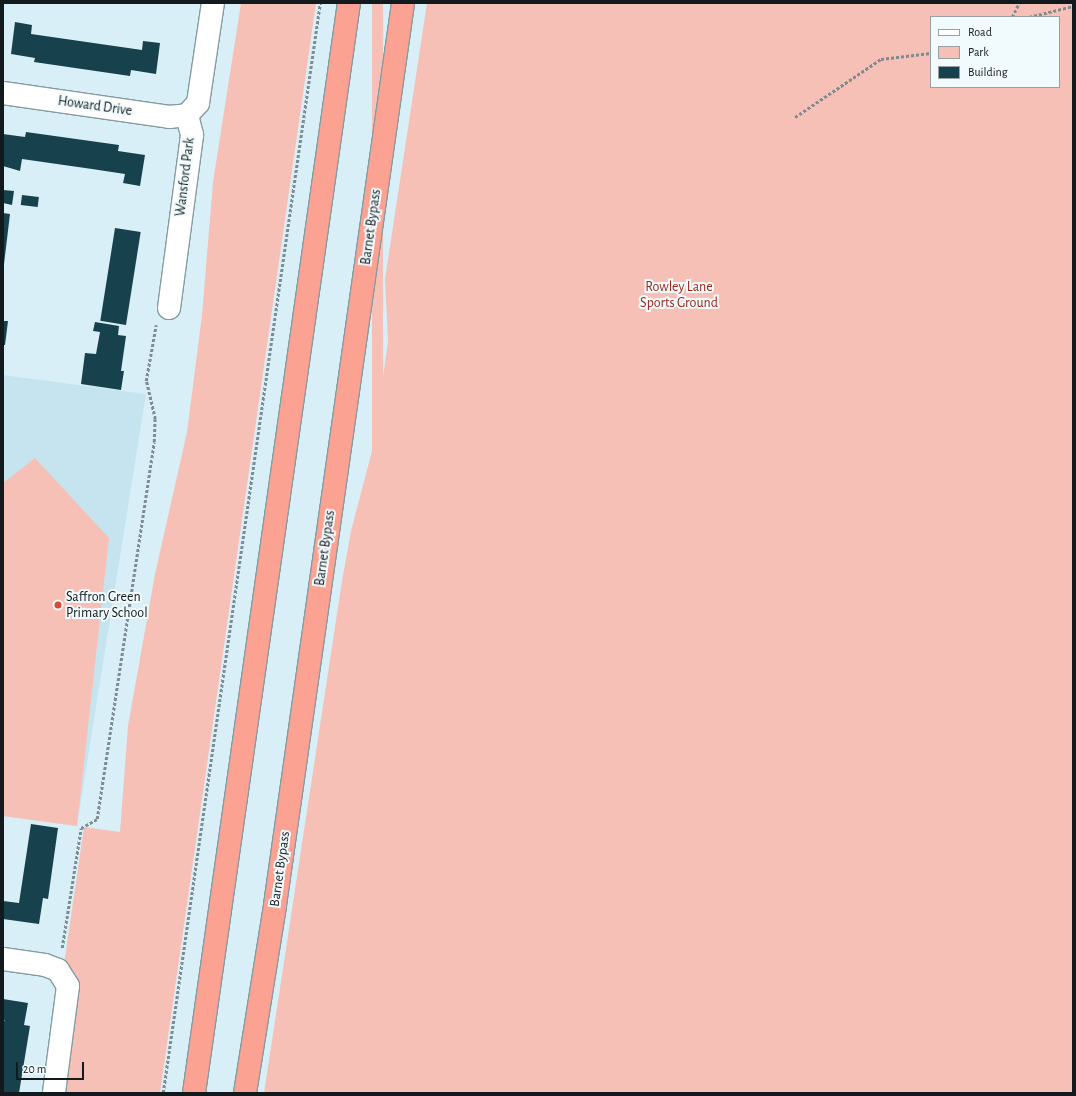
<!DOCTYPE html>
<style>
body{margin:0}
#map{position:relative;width:1076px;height:1096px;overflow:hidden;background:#d9eff7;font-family:"Alegreya Sans",sans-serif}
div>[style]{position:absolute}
.built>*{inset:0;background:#c5e4ef}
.green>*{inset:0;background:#f7c0b6;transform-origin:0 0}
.building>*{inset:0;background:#17414d;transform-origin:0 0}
.path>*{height:2.5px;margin-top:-1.25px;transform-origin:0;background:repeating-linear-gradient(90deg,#7c8c91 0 3px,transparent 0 5px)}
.roads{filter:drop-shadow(1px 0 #859aa1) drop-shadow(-1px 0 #859aa1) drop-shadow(0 1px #859aa1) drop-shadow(0 -1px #859aa1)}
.minor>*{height:22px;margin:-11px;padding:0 11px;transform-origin:11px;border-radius:11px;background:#fff}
.trunk>*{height:22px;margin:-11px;padding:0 11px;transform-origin:11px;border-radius:11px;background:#fba292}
.dots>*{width:11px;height:11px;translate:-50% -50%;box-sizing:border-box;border:2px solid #f1fafd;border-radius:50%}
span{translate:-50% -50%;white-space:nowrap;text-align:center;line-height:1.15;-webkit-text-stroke:4px #f1fafd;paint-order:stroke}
.street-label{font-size:14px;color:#121a1d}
.park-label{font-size:14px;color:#9b2716}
.poi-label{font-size:14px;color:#121a1d}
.left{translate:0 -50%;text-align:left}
.frame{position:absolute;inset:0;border:4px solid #121a1d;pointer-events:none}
.legend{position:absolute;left:930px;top:16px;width:130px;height:72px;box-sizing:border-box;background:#f1fafd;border:1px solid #98a0a3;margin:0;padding:5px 7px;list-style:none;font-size:12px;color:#121a1d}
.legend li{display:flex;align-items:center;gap:8px;height:20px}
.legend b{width:20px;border:1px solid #98a0a3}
.scale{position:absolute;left:16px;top:1062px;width:68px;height:18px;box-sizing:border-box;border:2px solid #121a1d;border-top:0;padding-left:5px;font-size:12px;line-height:14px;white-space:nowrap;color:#121a1d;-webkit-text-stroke:3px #f1fafd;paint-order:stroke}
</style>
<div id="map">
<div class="built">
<i style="clip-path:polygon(3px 375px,146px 394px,77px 826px,3px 816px)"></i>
</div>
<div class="green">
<i style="clip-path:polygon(241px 3px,316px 3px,160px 1093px,64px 1093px,78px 1002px,78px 986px,64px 964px,84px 827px,120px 832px,128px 726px,155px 574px,187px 432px,202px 315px,213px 182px)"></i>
<i style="left:372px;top:3px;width:11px;height:1101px"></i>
<i style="clip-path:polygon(evenodd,427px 3px,1073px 3px,1073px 1093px,264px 1093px,342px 581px,351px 531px,373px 447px,388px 342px,385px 279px,427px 3px,931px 17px,1059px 17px,1059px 87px,931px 87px,931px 17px)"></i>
<i style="clip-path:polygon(35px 458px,109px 538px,77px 826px,3px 816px,3px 483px)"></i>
</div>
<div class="building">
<i style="clip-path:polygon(15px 22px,32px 25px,31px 34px,38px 35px,142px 50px,143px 41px,160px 43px,156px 74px,131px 70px,130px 76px,34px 62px,35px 58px,11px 54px)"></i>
<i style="clip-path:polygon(26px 132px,119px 145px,118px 151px,145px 155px,140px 186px,123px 183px,125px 174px,92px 169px,22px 159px,20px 171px,3px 166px,3px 134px,25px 137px)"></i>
<i style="clip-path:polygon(3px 190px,14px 191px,12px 205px,3px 203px)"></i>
<i style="left:22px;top:195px;width:17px;height:10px;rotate:7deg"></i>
<i style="clip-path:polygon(3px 213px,10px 214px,4px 264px,3px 264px)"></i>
<i style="left:115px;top:228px;width:26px;height:94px;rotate:9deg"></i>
<i style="clip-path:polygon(3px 321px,8px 321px,5px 345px,3px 345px)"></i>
<i style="clip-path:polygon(95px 322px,119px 326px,118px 335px,126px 336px,121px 371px,124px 371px,121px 390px,81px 384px,85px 353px,96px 354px,100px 332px,93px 331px)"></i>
<i style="clip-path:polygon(31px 824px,58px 828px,48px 899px,43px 898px,39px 924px,3px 919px,3px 901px,19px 903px)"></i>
<i style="clip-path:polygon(3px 999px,28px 1003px,24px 1025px,30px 1026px,19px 1093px,3px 1093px,3px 1022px,5px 1020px,3px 1020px)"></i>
</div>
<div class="path">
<i style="left:1012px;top:17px;width:16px;rotate:-63deg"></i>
<i style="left:1029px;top:17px;width:45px;rotate:-14deg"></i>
<i style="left:795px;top:117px;width:104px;rotate:-34deg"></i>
<i style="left:881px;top:59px;width:50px;rotate:-6.8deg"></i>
<i style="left:62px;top:948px;width:121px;rotate:-81deg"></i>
<i style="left:81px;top:828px;width:18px;rotate:-29deg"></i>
<i style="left:97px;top:819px;width:381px;rotate:-81.4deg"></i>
<i style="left:154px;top:442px;width:23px;rotate:-88deg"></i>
<i style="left:155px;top:419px;width:39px;rotate:-103deg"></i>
<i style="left:146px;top:381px;width:57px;rotate:-79.9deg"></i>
<i style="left:163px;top:1093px;width:1101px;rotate:-81.8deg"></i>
</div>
<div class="roads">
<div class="minor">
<i style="left:3px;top:93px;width:168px;rotate:8.2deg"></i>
<i style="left:169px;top:117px;width:18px;rotate:-6deg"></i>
<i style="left:187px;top:115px;width:16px;rotate:-47deg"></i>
<i style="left:198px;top:103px;width:101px;rotate:-81.5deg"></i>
<i style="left:169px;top:308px;width:175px;rotate:-82.4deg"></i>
<i style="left:192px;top:135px;width:21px;rotate:-104deg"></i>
<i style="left:3px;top:959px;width:42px;rotate:8.1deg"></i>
<i style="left:45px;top:965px;width:14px;rotate:21deg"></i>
<i style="left:58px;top:970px;width:19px;rotate:58deg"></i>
<i style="left:68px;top:986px;width:108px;rotate:97.5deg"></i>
</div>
<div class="trunk">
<i style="left:194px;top:1093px;width:1101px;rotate:-81.91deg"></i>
<i style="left:245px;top:1093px;width:190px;rotate:-80.9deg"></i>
<i style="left:275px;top:905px;width:911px;rotate:-81.92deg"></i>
</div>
</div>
<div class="dots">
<i style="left:58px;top:605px;background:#d64a34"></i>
</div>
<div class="street-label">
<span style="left:95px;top:106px;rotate:8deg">Howard Drive</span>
<span style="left:185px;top:177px;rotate:-83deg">Wansford Park</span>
<span style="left:371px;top:227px;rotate:-82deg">Barnet Bypass</span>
<span style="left:325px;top:548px;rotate:-82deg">Barnet Bypass</span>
<span style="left:280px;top:869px;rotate:-82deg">Barnet Bypass</span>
</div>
<div class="park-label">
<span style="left:679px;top:295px">Rowley Lane<br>Sports Ground</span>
</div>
<div class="poi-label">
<span class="left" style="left:66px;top:605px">Saffron Green<br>Primary School</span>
</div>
<div class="frame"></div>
<ul class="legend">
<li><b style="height:5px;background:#fff"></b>Road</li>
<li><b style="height:11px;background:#f7c0b6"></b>Park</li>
<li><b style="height:11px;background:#17414d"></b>Building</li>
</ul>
<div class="scale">20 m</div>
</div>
